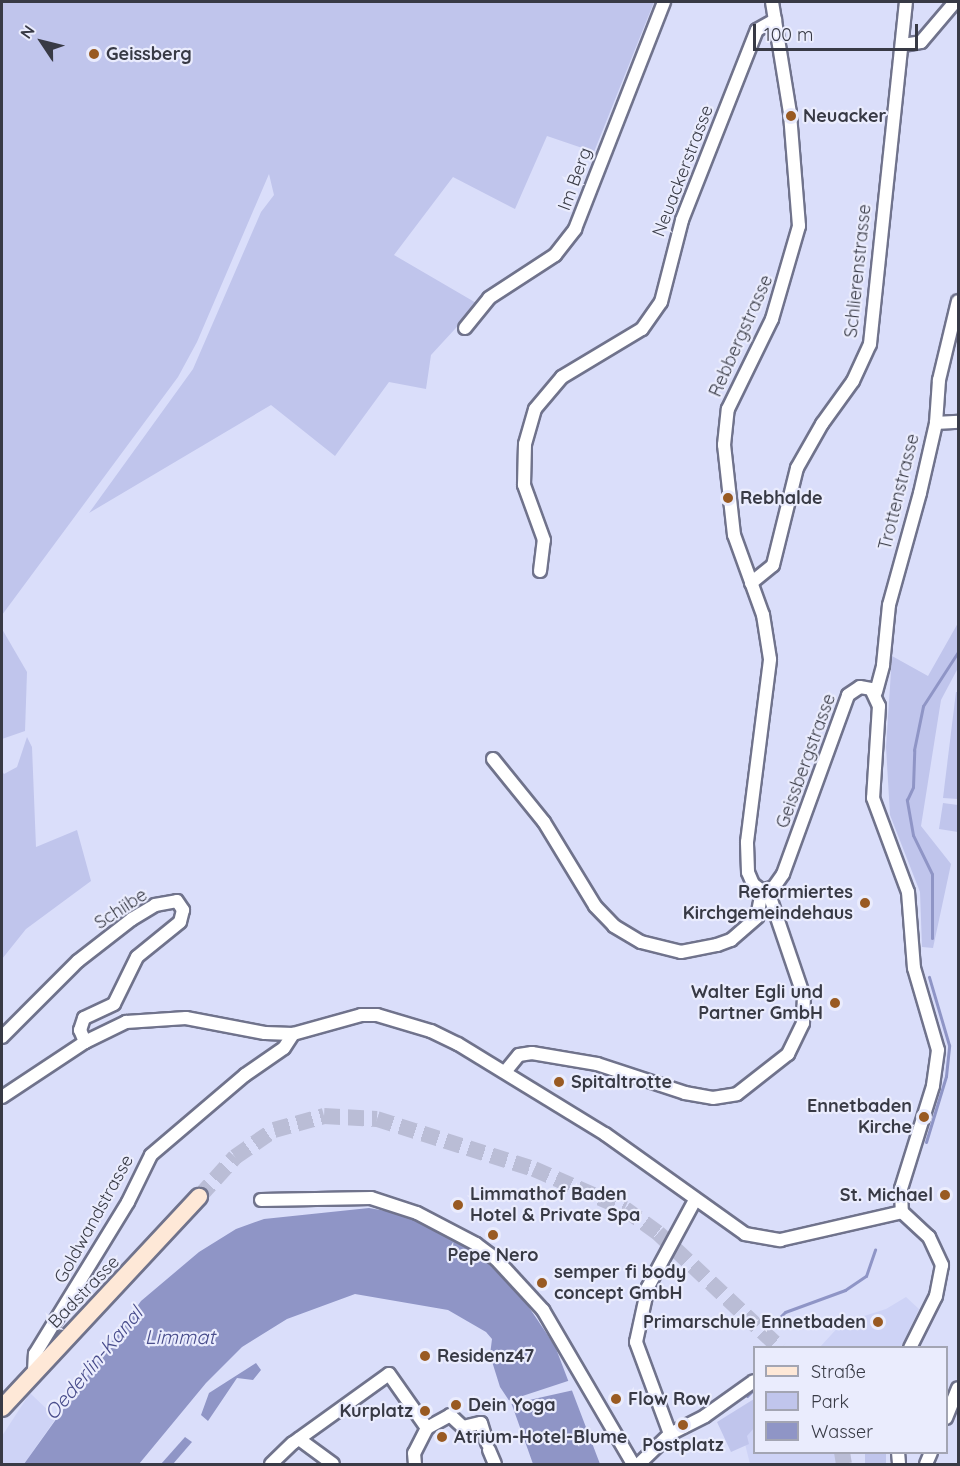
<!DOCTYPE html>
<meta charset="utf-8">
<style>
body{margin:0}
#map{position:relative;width:960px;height:1466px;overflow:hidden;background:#dadefa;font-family:Quicksand,sans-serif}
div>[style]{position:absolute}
.built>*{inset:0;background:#ced3f6}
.green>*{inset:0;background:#c0c5ec;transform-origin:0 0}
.water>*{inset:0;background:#8f95c6}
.pier>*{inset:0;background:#dadefa}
.stream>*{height:3px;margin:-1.5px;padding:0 1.5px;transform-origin:1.5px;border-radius:1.5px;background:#8f95c6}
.secondary-tunnel>*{height:16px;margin-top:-8px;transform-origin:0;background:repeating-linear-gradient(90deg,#babdd6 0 16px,transparent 0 24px)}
.roads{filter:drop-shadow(2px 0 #70738c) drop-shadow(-2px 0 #70738c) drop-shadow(0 2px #70738c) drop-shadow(0 -2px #70738c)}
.minor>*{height:12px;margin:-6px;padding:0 6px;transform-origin:6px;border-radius:6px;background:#fff}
.secondary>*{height:16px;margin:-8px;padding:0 8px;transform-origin:8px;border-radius:8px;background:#fee8d7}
.dots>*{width:16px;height:16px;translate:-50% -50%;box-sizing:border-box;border:3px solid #eaecfd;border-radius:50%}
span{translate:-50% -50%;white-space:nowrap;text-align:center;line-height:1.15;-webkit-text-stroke:4.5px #eaecfd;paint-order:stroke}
.poi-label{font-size:18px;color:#383a45;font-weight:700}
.left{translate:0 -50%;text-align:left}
.right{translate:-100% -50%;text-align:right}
.street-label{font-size:18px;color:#383a45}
.water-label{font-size:20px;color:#494d8c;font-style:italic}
.frame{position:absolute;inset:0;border:3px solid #383a45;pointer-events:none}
.legend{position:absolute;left:753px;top:1346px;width:195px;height:108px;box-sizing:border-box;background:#eaecfd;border:2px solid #a3a5b3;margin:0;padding:8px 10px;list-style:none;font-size:18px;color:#383a45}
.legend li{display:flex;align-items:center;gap:12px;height:30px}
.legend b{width:30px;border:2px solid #a3a5b3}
.north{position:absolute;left:12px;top:12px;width:60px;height:60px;-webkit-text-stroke:4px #eaecfd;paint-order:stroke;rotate:305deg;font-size:16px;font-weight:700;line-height:24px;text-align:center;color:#383a45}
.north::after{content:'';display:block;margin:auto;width:21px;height:27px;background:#383a45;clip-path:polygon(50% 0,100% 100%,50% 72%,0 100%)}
.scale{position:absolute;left:753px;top:24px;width:165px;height:27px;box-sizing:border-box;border:3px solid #383a45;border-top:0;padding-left:8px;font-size:18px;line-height:21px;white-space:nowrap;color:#383a45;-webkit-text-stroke:4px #eaecfd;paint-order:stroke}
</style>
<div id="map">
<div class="built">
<i style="clip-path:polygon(906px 1297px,919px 1309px,901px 1347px,820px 1347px,842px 1323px,886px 1309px)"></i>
<i style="clip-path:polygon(30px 1393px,56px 1418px,24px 1464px,2px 1464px,2px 1436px)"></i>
<i style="clip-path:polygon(754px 1423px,754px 1452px,849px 1453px,849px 1464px,750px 1464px,743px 1436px)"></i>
</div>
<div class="green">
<i style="clip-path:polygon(2px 2px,654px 2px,594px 152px,547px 136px,515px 209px,453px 177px,394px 255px,478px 304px,431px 355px,426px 389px,389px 382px,335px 456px,271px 405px,89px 513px,193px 369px,261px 212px,274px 195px,269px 174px,197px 342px,178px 377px,2px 615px)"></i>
<i style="clip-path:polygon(958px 623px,958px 668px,941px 700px,921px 826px,951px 864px,933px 948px,922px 947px,920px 892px,890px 815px,886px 747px,892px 656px,928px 676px)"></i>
<i style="clip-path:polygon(2px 629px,27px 672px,25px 731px,2px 739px)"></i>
<i style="clip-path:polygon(956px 692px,958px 692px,958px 799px,943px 798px)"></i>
<i style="clip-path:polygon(27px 737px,32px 747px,36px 847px,77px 830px,91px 881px,26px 929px,2px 959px,2px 771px,4px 774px,17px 767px)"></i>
<i style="clip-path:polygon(943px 803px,958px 805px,958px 832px,939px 829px)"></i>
<i style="clip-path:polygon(754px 1399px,754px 1428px,747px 1436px,749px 1444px,731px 1452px,717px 1422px)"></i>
<i style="left:865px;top:1453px;width:21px;height:11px"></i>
</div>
<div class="water">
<i style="clip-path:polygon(369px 1208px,397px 1213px,448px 1235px,480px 1255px,518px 1291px,555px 1346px,600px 1464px,533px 1464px,512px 1405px,500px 1387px,490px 1355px,492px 1339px,486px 1332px,448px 1310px,355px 1294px,287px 1319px,242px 1347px,206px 1383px,139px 1464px,24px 1464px,141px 1301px,199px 1252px,236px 1229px,264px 1219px)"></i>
<i style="clip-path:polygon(256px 1363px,261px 1370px,253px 1380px,237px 1378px,208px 1421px,201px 1415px,209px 1393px)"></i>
<i style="clip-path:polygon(185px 1437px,192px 1442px,173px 1464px,161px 1464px)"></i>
</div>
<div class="pier">
<i style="clip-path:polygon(571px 1380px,574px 1390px,507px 1405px,507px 1401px)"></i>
</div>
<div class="stream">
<i style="left:932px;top:938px;width:64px;rotate:-90deg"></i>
<i style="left:932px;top:874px;width:43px;rotate:-116deg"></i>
<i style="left:913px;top:835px;width:36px;rotate:-100deg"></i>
<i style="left:907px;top:800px;width:14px;rotate:-65deg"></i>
<i style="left:913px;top:787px;width:37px;rotate:-88deg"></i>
<i style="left:914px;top:750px;width:45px;rotate:-78.4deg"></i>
<i style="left:923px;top:706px;width:64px;rotate:-57.1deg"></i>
<i style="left:926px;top:1142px;width:69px;rotate:-73.1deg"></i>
<i style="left:946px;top:1076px;width:31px;rotate:-84deg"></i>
<i style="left:949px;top:1045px;width:71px;rotate:-106.4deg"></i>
<i style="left:777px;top:1320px;width:11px;rotate:-45deg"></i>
<i style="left:785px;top:1312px;width:64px;rotate:-20.1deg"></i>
<i style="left:845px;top:1290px;width:25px;rotate:-34deg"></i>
<i style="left:866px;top:1276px;width:28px;rotate:-71deg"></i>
<i style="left:747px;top:1396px;width:10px;rotate:-45deg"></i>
</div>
<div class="secondary-tunnel">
<i style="left:199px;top:1197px;width:54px;rotate:-48deg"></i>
<i style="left:235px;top:1157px;width:47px;rotate:-34.7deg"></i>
<i style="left:274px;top:1130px;width:52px;rotate:-15.6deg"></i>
<i style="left:324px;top:1116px;width:53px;rotate:3.2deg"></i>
<i style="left:377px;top:1119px;width:165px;rotate:17.7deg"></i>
<i style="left:534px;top:1169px;width:99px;rotate:23.7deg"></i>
<i style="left:625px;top:1209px;width:41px;rotate:36deg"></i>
<i style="left:658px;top:1233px;width:168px;rotate:43.3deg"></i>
<i style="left:842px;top:1452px;width:12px;rotate:81deg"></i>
</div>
<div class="roads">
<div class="minor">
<i style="left:903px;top:45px;width:18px;rotate:-9deg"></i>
<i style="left:921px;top:42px;width:52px;rotate:-49.6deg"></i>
<i style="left:465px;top:328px;width:38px;rotate:-51deg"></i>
<i style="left:489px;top:298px;width:79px;rotate:-33.1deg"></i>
<i style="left:555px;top:255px;width:33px;rotate:-52deg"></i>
<i style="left:575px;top:229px;width:244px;rotate:-68.6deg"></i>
<i style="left:936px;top:423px;width:22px;rotate:-3deg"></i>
<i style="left:540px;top:571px;width:31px;rotate:-83deg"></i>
<i style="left:544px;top:540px;width:59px;rotate:-110deg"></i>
<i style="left:524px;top:485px;width:41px;rotate:-88.6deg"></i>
<i style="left:525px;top:444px;width:36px;rotate:-74deg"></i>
<i style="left:535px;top:409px;width:42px;rotate:-49.8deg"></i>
<i style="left:562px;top:377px;width:93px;rotate:-31deg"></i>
<i style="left:642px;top:329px;width:33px;rotate:-55deg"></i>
<i style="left:661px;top:302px;width:85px;rotate:-75.6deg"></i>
<i style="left:682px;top:220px;width:204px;rotate:-68.5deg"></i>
<i style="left:757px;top:30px;width:21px;rotate:-29deg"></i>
<i style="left:751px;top:583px;width:28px;rotate:-39deg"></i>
<i style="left:773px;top:565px;width:100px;rotate:-76.1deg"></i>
<i style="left:797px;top:468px;width:51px;rotate:-60.4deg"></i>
<i style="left:822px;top:424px;width:53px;rotate:-54.2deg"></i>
<i style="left:853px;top:381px;width:41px;rotate:-65.3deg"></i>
<i style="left:870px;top:344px;width:344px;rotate:-84deg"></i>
<i style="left:876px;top:692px;width:28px;rotate:-75deg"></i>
<i style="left:883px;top:665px;width:60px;rotate:-84.3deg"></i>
<i style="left:889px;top:605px;width:116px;rotate:-74.5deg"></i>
<i style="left:920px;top:493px;width:72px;rotate:-77.1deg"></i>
<i style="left:936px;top:423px;width:43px;rotate:-86deg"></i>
<i style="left:939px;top:380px;width:81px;rotate:-76.5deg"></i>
<i style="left:493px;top:759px;width:81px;rotate:51deg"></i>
<i style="left:544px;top:822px;width:98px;rotate:58.7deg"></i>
<i style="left:595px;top:906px;width:28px;rotate:46deg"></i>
<i style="left:614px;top:926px;width:31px;rotate:31deg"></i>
<i style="left:641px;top:942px;width:41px;rotate:14deg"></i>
<i style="left:681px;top:952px;width:37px;rotate:-11deg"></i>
<i style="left:717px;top:945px;width:15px;rotate:-20deg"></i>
<i style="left:731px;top:940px;width:35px;rotate:-41deg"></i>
<i style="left:757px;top:917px;width:26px;rotate:-79deg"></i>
<i style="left:762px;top:891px;width:11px;rotate:-142deg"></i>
<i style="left:753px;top:884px;width:13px;rotate:-113deg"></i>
<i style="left:748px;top:872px;width:30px;rotate:-92deg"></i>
<i style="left:747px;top:842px;width:184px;rotate:-82.8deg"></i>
<i style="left:770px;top:659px;width:45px;rotate:-99deg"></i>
<i style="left:763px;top:615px;width:85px;rotate:-109.9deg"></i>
<i style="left:734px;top:535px;width:91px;rotate:-96.3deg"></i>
<i style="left:724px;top:445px;width:36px;rotate:-84deg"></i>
<i style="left:728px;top:409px;width:100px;rotate:-63.9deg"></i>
<i style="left:772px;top:319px;width:97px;rotate:-73.8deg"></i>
<i style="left:799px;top:226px;width:113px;rotate:-94.6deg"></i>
<i style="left:790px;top:113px;width:112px;rotate:-99.2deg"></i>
<i style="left:762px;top:891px;width:13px;rotate:-18deg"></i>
<i style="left:774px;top:887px;width:16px;rotate:-55deg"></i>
<i style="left:783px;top:874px;width:190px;rotate:-70deg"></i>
<i style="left:848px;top:695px;width:14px;rotate:-34deg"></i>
<i style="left:860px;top:687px;width:11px;rotate:10deg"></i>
<i style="left:871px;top:689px;width:19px;rotate:65deg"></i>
<i style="left:879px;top:706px;width:92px;rotate:93.7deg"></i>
<i style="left:873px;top:798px;width:100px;rotate:69.6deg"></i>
<i style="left:908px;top:892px;width:76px;rotate:85.5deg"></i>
<i style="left:914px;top:968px;width:85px;rotate:73.7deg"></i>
<i style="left:938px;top:1050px;width:36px;rotate:98deg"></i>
<i style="left:933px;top:1086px;width:108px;rotate:107.3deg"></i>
<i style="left:901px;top:1189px;width:23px;rotate:88deg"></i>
<i style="left:2px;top:1037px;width:107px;rotate:-45deg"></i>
<i style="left:78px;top:961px;width:68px;rotate:-37.9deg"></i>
<i style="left:132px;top:919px;width:27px;rotate:-31deg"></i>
<i style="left:155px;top:905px;width:22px;rotate:-10deg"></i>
<i style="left:177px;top:901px;width:11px;rotate:56deg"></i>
<i style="left:183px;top:910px;width:12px;rotate:104deg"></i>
<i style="left:180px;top:922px;width:55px;rotate:140.9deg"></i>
<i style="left:137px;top:957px;width:52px;rotate:116.1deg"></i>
<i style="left:114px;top:1004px;width:33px;rotate:155deg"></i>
<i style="left:84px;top:1018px;width:13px;rotate:108deg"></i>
<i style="left:80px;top:1030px;width:13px;rotate:67deg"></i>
<i style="left:505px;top:1072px;width:22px;rotate:-51deg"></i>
<i style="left:519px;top:1055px;width:13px;rotate:-9deg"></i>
<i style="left:532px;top:1053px;width:66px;rotate:9.6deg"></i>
<i style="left:597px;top:1064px;width:93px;rotate:18.2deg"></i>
<i style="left:685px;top:1093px;width:28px;rotate:10deg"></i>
<i style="left:713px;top:1098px;width:24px;rotate:-9deg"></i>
<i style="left:737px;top:1094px;width:65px;rotate:-38.1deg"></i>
<i style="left:788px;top:1054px;width:34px;rotate:-64deg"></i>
<i style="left:803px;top:1023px;width:26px;rotate:-88deg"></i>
<i style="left:804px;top:997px;width:112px;rotate:-108.8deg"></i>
<i style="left:2px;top:1097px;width:100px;rotate:-33.5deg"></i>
<i style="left:85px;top:1042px;width:46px;rotate:-26deg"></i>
<i style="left:126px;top:1022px;width:60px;rotate:-3.8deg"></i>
<i style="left:186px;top:1018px;width:80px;rotate:10.8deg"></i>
<i style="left:265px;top:1033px;width:28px;rotate:2deg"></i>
<i style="left:293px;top:1034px;width:71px;rotate:-15.6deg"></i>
<i style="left:361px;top:1015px;width:16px"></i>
<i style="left:377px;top:1015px;width:56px;rotate:16.5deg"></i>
<i style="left:431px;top:1031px;width:30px;rotate:26deg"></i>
<i style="left:458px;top:1044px;width:172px;rotate:31.5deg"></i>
<i style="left:605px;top:1134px;width:172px;rotate:35.5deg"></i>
<i style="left:745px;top:1234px;width:36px;rotate:10deg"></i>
<i style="left:780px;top:1240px;width:125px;rotate:-12.9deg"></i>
<i style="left:261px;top:1200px;width:110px;rotate:-1deg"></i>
<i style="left:371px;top:1198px;width:48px;rotate:18.1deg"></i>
<i style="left:417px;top:1213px;width:67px;rotate:27.7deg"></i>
<i style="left:476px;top:1244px;width:26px;rotate:37deg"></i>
<i style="left:497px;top:1260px;width:68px;rotate:47.4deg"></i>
<i style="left:543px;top:1310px;width:178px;rotate:59.7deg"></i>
<i style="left:902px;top:1212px;width:37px;rotate:43deg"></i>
<i style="left:929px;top:1237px;width:31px;rotate:65deg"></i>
<i style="left:942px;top:1265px;width:32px;rotate:101deg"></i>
<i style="left:936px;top:1296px;width:58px;rotate:116.6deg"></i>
<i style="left:34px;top:1371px;width:17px;rotate:-87deg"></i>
<i style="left:35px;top:1354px;width:178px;rotate:-58.5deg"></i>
<i style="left:128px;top:1202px;width:52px;rotate:-63.9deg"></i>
<i style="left:151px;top:1155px;width:123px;rotate:-40.4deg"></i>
<i style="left:245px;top:1075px;width:47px;rotate:-34.7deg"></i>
<i style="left:284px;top:1048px;width:17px;rotate:-57deg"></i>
<i style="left:946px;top:1418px;width:32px;rotate:-68deg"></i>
<i style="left:427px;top:1428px;width:26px;rotate:-29deg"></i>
<i style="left:450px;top:1415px;width:18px;rotate:43deg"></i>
<i style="left:463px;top:1427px;width:18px;rotate:-13deg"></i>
<i style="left:481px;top:1423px;width:21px;rotate:73deg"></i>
<i style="left:670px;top:1434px;width:98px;rotate:-110.3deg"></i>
<i style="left:636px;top:1342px;width:56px;rotate:-77.7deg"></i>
<i style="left:648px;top:1287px;width:99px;rotate:-61.6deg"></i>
<i style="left:299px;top:1439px;width:42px;rotate:36.3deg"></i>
<i style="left:489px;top:1450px;width:15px;rotate:67deg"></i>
<i style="left:898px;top:1452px;width:12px;rotate:85deg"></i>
<i style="left:271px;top:1464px;width:30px;rotate:-44deg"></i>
<i style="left:293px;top:1443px;width:118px;rotate:-35.7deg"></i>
<i style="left:389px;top:1374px;width:66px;rotate:54.9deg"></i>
<i style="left:427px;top:1428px;width:28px;rotate:117deg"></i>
<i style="left:414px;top:1453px;width:11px;rotate:85deg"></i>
<i style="left:639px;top:1464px;width:43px;rotate:-44.1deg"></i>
<i style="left:670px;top:1434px;width:39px;rotate:-27deg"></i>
<i style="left:705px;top:1416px;width:60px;rotate:-35.5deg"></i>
<i style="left:926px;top:1464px;width:13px;rotate:-67deg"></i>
</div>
<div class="secondary">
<i style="left:2px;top:1408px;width:289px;rotate:-47deg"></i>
</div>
</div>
<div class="dots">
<i style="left:94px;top:54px;background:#995a22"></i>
<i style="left:791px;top:116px;background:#995a22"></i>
<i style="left:728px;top:498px;background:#995a22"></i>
<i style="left:865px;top:903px;background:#995a22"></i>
<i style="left:835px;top:1003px;background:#995a22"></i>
<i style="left:559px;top:1082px;background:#995a22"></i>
<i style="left:924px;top:1117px;background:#995a22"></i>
<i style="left:945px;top:1195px;background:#995a22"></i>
<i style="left:458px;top:1205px;background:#995a22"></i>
<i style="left:493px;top:1235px;background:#995a22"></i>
<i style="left:542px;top:1283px;background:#995a22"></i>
<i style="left:878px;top:1322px;background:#995a22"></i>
<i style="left:425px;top:1356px;background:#995a22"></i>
<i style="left:616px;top:1399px;background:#995a22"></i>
<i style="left:456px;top:1405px;background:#995a22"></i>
<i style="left:425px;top:1411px;background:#995a22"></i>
<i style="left:683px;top:1425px;background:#995a22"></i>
<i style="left:442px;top:1437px;background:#995a22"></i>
</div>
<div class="poi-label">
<span class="left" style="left:106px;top:54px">Geissberg</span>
<span class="left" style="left:803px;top:116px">Neuacker</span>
<span class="left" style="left:740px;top:498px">Rebhalde</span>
<span class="right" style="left:853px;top:903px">Reformiertes<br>Kirchgemeindehaus</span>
<span class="right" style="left:823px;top:1003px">Walter Egli und<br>Partner GmbH</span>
<span class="left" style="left:571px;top:1082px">Spitaltrotte</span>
<span class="right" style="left:912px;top:1117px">Ennetbaden<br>Kirche</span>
<span class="left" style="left:470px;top:1205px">Limmathof Baden<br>Hotel &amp; Private Spa</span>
<span class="right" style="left:933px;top:1195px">St. Michael</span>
<span style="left:493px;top:1255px">Pepe Nero</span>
<span class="left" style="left:554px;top:1283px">semper fi body<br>concept GmbH</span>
<span class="right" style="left:866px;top:1322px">Primarschule Ennetbaden</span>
<span class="left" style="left:437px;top:1356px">Residenz47</span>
<span class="left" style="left:628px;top:1399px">Flow Row</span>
<span class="left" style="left:468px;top:1405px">Dein Yoga</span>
<span class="right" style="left:413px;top:1411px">Kurplatz</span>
<span class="left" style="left:454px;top:1437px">Atrium-Hotel-Blume</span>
<span style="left:683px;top:1445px">Postplatz</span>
</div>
<div class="street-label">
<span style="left:683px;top:171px;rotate:-69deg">Neuackerstrasse</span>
<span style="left:575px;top:179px;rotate:-70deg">Im Berg</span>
<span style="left:858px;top:271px;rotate:-84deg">Schlierenstrasse</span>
<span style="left:741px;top:336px;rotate:-66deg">Rebbergstrasse</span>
<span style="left:899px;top:492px;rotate:-76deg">Trottenstrasse</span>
<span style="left:806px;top:761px;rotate:-70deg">Geissbergstrasse</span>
<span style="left:121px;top:909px;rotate:-33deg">Schiibe</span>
<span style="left:94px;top:1219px;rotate:-61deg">Goldwandstrasse</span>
<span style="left:84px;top:1292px;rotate:-46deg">Badstrasse</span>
</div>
<div class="water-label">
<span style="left:180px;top:1336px">Limmat</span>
<span style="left:93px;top:1363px;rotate:-50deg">Oederlin-Kanal</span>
</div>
<div class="frame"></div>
<ul class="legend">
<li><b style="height:8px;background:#fee8d7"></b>Straße</li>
<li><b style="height:16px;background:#c0c5ec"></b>Park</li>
<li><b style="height:16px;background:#8f95c6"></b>Wasser</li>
</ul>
<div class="north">N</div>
<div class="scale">100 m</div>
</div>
